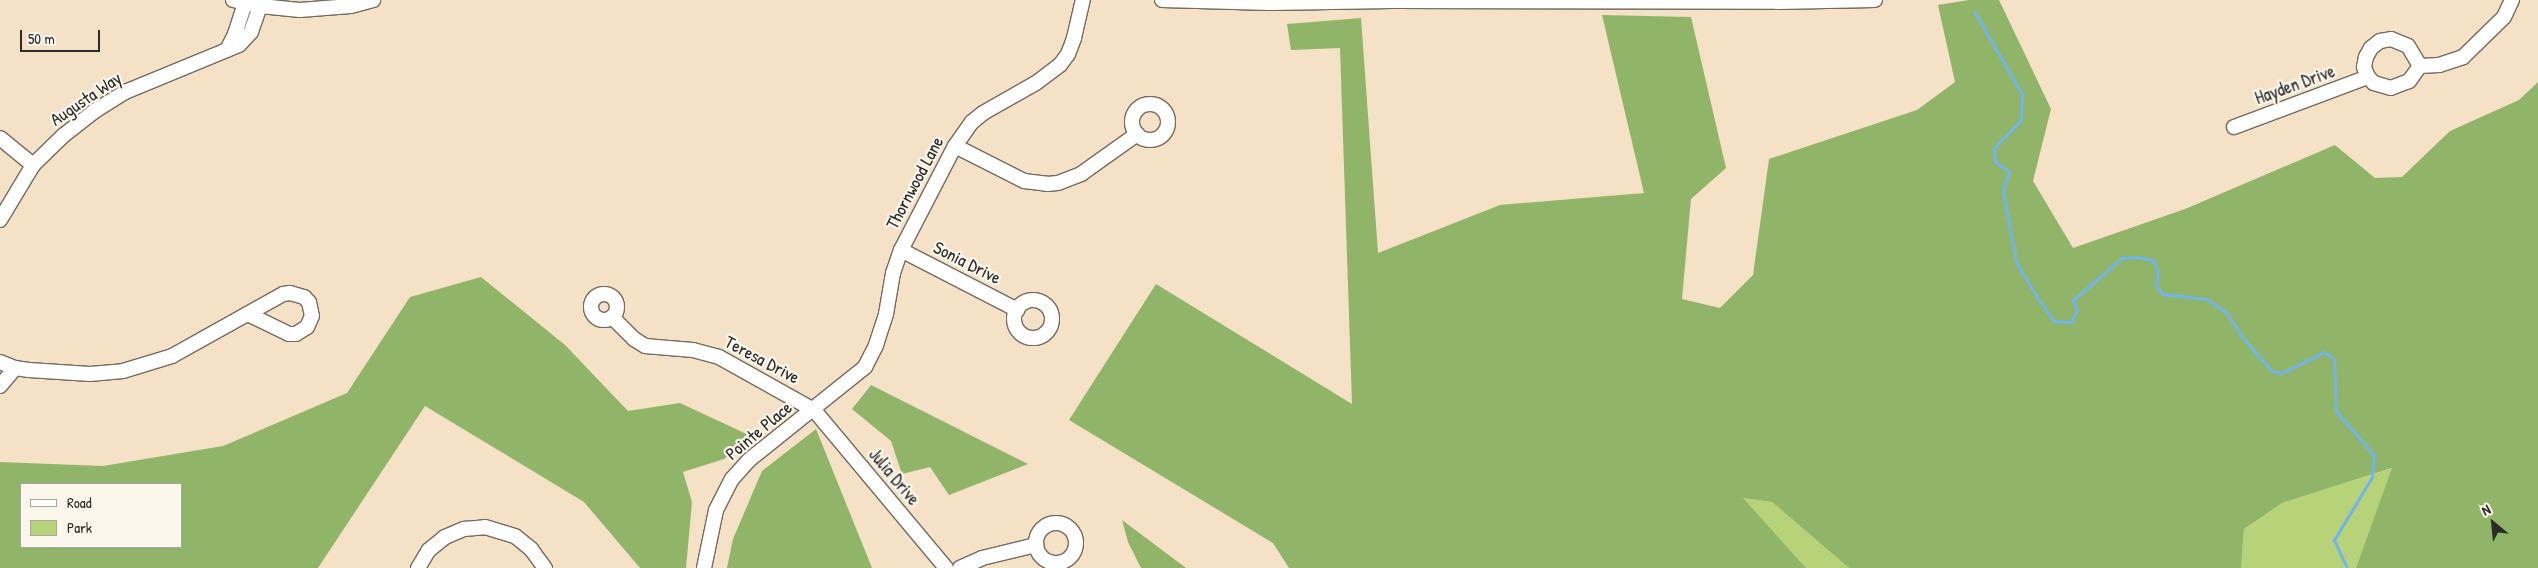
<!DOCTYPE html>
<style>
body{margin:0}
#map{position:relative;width:2538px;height:568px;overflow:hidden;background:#f5e1c6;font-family:"Patrick Hand",sans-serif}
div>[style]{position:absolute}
.green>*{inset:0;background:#b6d379}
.forest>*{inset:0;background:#90b569}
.stream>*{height:3px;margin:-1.5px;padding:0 1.5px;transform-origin:1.5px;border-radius:1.5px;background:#74b5e9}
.roads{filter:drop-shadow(1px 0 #726b61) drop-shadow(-1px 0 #726b61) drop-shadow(0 1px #726b61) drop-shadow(0 -1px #726b61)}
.minor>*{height:14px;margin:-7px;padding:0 7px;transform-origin:7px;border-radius:7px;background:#fff}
.minor>.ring{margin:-7px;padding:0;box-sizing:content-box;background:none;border:14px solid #fff;border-radius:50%}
span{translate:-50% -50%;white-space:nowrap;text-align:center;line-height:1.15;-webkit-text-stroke:4.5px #fbf7ec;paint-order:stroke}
.street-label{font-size:18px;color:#2b2b2b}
.legend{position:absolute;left:20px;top:483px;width:162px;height:65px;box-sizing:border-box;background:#fbf7ec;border:1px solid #a8a59f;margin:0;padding:6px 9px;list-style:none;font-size:15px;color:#2b2b2b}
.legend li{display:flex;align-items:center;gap:10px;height:25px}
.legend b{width:25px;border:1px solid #a8a59f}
.north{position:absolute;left:2468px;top:498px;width:50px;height:50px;-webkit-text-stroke:4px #fbf7ec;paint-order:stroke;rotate:332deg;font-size:14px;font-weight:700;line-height:20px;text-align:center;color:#2b2b2b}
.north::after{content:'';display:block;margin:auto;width:18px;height:22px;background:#2b2b2b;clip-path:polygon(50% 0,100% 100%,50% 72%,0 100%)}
.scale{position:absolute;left:20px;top:30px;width:80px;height:22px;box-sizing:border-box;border:2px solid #2b2b2b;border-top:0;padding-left:6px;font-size:15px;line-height:18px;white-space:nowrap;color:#2b2b2b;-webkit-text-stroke:4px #fbf7ec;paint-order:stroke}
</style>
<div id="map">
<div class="green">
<i style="clip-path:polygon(2393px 468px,2356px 568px,2241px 568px,2244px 529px,2282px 503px)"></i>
<i style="clip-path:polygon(1742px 498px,1772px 502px,1849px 568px,1806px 568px)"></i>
</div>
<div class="forest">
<i style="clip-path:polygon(1969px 0,1999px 0,2051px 109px,2033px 181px,2073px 248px,2185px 209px,2335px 145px,2375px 178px,2402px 177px,2450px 131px,2519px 100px,2538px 82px,2538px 568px,2356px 568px,2392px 468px,2282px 503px,2244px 529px,2241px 568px,1849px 568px,1772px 502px,1743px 498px,1806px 568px,1289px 568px,1273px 543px,1069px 420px,1156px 284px,1352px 404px,1340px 48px,1291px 50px,1287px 24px,1361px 18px,1378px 253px,1500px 205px,1644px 193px,1602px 15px,1691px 17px,1726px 168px,1691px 199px,1682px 299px,1720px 308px,1753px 275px,1769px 159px,1917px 110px,1955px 82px,1938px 5px)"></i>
<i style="clip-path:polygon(evenodd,481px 277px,565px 345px,628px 411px,680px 403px,753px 437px,724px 459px,683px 472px,692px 502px,686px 568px,640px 568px,584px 502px,425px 406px,318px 568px,0 568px,0 462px,103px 466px,223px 446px,347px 393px,410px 297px,481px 277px,21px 484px,181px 484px,181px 547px,21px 547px,21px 484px)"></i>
<i style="clip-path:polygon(871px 385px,1028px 464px,949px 495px,930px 467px,902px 474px,891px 441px,852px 409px)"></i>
<i style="clip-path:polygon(816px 429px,872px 568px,727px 568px,733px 539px,762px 471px)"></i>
<i style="clip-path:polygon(1122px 520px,1186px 568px,1141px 568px,1128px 542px)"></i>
</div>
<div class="stream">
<i style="left:1974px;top:11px;width:96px;rotate:60deg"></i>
<i style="left:2022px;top:94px;width:26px;rotate:92deg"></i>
<i style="left:2021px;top:120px;width:39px;rotate:134deg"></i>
<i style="left:1994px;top:148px;width:14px;rotate:86deg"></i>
<i style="left:1995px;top:162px;width:17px;rotate:33deg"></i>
<i style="left:2009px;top:171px;width:21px;rotate:107deg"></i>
<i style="left:2003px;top:191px;width:72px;rotate:79.6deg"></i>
<i style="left:2016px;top:262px;width:41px;rotate:59deg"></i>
<i style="left:2037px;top:297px;width:29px;rotate:55deg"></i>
<i style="left:2054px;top:321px;width:17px;rotate:3deg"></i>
<i style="left:2071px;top:322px;width:13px;rotate:-63deg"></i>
<i style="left:2077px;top:310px;width:11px;rotate:-112deg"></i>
<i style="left:2073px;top:300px;width:65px;rotate:-40.6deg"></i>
<i style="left:2122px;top:258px;width:13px;rotate:-4deg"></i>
<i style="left:2135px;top:257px;width:18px;rotate:9deg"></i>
<i style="left:2153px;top:260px;width:13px;rotate:67deg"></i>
<i style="left:2158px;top:272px;width:13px;rotate:99deg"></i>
<i style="left:2156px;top:285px;width:11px;rotate:56deg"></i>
<i style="left:2162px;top:294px;width:45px;rotate:6.3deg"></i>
<i style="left:2207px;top:299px;width:24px;rotate:35deg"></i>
<i style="left:2227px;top:313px;width:28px;rotate:58deg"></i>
<i style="left:2242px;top:337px;width:45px;rotate:48.6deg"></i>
<i style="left:2272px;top:371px;width:10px;rotate:11deg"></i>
<i style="left:2282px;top:373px;width:47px;rotate:-26.6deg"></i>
<i style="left:2324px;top:352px;width:12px;rotate:35deg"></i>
<i style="left:2334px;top:359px;width:52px;rotate:87.8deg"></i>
<i style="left:2336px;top:411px;width:58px;rotate:49.2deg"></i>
<i style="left:2374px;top:455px;width:22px;rotate:95deg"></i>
<i style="left:2372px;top:477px;width:74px;rotate:121.1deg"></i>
<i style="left:2334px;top:540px;width:31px;rotate:65deg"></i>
</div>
<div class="roads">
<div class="minor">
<i style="left:233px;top:0;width:28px;rotate:13deg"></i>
<i style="left:260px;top:6px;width:40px;rotate:5.7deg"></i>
<i style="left:300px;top:10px;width:51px;rotate:-4.5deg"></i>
<i style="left:351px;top:6px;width:23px;rotate:-15deg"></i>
<i style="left:1162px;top:0;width:108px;rotate:1.6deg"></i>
<i style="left:1270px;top:3px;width:122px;rotate:-0.9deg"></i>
<i style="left:1392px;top:1px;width:386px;rotate:0.1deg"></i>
<i style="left:1778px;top:2px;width:97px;rotate:-1.2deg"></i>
<i style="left:2391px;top:39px;width:18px;rotate:22deg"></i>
<i style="left:2408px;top:46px;width:23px;rotate:59deg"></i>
<i style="left:2420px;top:66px;width:19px;rotate:126deg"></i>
<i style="left:2409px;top:81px;width:19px;rotate:159deg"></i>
<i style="left:2391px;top:88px;width:18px;rotate:-164deg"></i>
<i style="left:2374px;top:83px;width:8px;rotate:-135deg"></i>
<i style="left:2368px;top:77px;width:11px;rotate:-112deg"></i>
<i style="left:2364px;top:67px;width:10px;rotate:-79deg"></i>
<i style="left:2366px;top:57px;width:10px;rotate:-61deg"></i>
<i style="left:2371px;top:48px;width:11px;rotate:-38deg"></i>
<i style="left:2380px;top:41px;width:11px;rotate:-10deg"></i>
<i style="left:227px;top:50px;width:18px;rotate:-63deg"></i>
<i style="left:235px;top:34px;width:33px;rotate:-72deg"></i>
<i style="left:2420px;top:66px;width:19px;rotate:-3deg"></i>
<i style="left:2439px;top:65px;width:25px;rotate:-18deg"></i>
<i style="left:2463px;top:57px;width:57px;rotate:-44.3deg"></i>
<i style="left:2504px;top:17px;width:19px;rotate:-65deg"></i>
<i class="ring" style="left:1132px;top:104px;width:22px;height:22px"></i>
<i style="left:2234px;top:127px;width:143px;rotate:-20.5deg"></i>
<i style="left:0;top:138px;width:43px;rotate:39.3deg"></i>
<i style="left:955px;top:146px;width:77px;rotate:26.9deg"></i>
<i style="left:1024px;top:181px;width:23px;rotate:7deg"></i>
<i style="left:1047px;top:184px;width:11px;rotate:-5deg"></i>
<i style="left:1058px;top:183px;width:25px;rotate:-21deg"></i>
<i style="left:1081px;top:174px;width:69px;rotate:-35.5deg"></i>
<i style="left:0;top:220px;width:64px;rotate:-59deg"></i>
<i style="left:33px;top:165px;width:43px;rotate:-44.1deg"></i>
<i style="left:64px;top:135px;width:37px;rotate:-38deg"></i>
<i style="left:93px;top:112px;width:38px;rotate:-32deg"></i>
<i style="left:125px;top:92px;width:123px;rotate:-22.4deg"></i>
<i style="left:239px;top:45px;width:18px;rotate:-47deg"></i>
<i style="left:251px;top:32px;width:28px;rotate:-71deg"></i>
<i style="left:901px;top:250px;width:131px;rotate:27.3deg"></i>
<i class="ring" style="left:591px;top:294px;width:12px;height:12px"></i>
<i class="ring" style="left:1014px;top:300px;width:24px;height:24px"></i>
<i style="left:612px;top:317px;width:31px;rotate:45deg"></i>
<i style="left:634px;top:339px;width:13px;rotate:32deg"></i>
<i style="left:645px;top:346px;width:48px;rotate:4.8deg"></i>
<i style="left:693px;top:350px;width:27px;rotate:15deg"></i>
<i style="left:719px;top:357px;width:109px;rotate:29.2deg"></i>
<i style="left:814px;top:410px;width:206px;rotate:50.1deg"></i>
<i style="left:0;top:362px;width:16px;rotate:22deg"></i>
<i style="left:15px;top:368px;width:14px;rotate:8deg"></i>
<i style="left:29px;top:370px;width:61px;rotate:3.8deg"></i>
<i style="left:90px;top:374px;width:33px;rotate:-5deg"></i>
<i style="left:123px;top:371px;width:51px;rotate:-17deg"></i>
<i style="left:172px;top:356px;width:127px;rotate:-29.2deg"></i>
<i style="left:283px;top:294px;width:7px;rotate:-8deg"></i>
<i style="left:290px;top:293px;width:15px;rotate:16deg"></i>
<i style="left:304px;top:297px;width:7px;rotate:45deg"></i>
<i style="left:309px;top:302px;width:14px;rotate:78deg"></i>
<i style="left:312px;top:316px;width:12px;rotate:114deg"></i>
<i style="left:307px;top:327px;width:13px;rotate:148deg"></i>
<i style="left:296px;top:334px;width:7px;rotate:180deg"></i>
<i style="left:289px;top:334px;width:46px;rotate:-154deg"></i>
<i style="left:0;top:386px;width:23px;rotate:-50deg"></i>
<i class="ring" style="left:1036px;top:523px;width:26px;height:26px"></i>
<i style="left:418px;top:568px;width:21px;rotate:-59deg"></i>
<i style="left:429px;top:550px;width:21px;rotate:-39deg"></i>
<i style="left:445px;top:537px;width:21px;rotate:-23deg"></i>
<i style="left:464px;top:529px;width:21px;rotate:-5deg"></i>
<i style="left:485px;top:527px;width:31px;rotate:17deg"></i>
<i style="left:515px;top:536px;width:21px;rotate:39deg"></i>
<i style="left:531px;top:549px;width:24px;rotate:54deg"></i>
<i style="left:704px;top:568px;width:59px;rotate:-78.3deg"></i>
<i style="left:716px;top:510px;width:35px;rotate:-63deg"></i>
<i style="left:732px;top:479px;width:25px;rotate:-48deg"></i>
<i style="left:749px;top:460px;width:149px;rotate:-38.7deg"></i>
<i style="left:865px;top:367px;width:25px;rotate:-63deg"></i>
<i style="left:876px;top:345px;width:33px;rotate:-72deg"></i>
<i style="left:886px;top:314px;width:42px;rotate:-80.3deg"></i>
<i style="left:893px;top:273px;width:24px;rotate:-71deg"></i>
<i style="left:901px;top:250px;width:117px;rotate:-62.6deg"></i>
<i style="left:955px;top:146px;width:29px;rotate:-55deg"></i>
<i style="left:972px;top:122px;width:14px;rotate:-39deg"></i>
<i style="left:983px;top:113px;width:61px;rotate:-29.5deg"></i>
<i style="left:1036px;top:83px;width:30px;rotate:-37deg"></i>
<i style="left:1060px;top:65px;width:14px;rotate:-54deg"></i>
<i style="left:1068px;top:54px;width:17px;rotate:-69deg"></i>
<i style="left:1074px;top:38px;width:39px;rotate:-77deg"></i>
<i style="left:960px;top:568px;width:24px;rotate:-24deg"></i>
<i style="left:982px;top:558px;width:56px;rotate:-13.5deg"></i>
</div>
</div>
<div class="street-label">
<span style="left:2295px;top:85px;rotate:-20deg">Hayden Drive</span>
<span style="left:86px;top:99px;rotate:-34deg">Augusta Way</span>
<span style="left:915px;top:183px;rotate:-62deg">Thornwood Lane</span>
<span style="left:967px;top:263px;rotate:27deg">Sonia Drive</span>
<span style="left:762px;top:360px;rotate:28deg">Teresa Drive</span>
<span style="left:759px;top:431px;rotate:-40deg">Pointe Place</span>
<span style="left:894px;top:477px;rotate:50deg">Julia Drive</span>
</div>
<ul class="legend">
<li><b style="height:6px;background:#fff"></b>Road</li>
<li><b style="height:14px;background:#b6d379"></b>Park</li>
</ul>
<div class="north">N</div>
<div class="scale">50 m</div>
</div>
